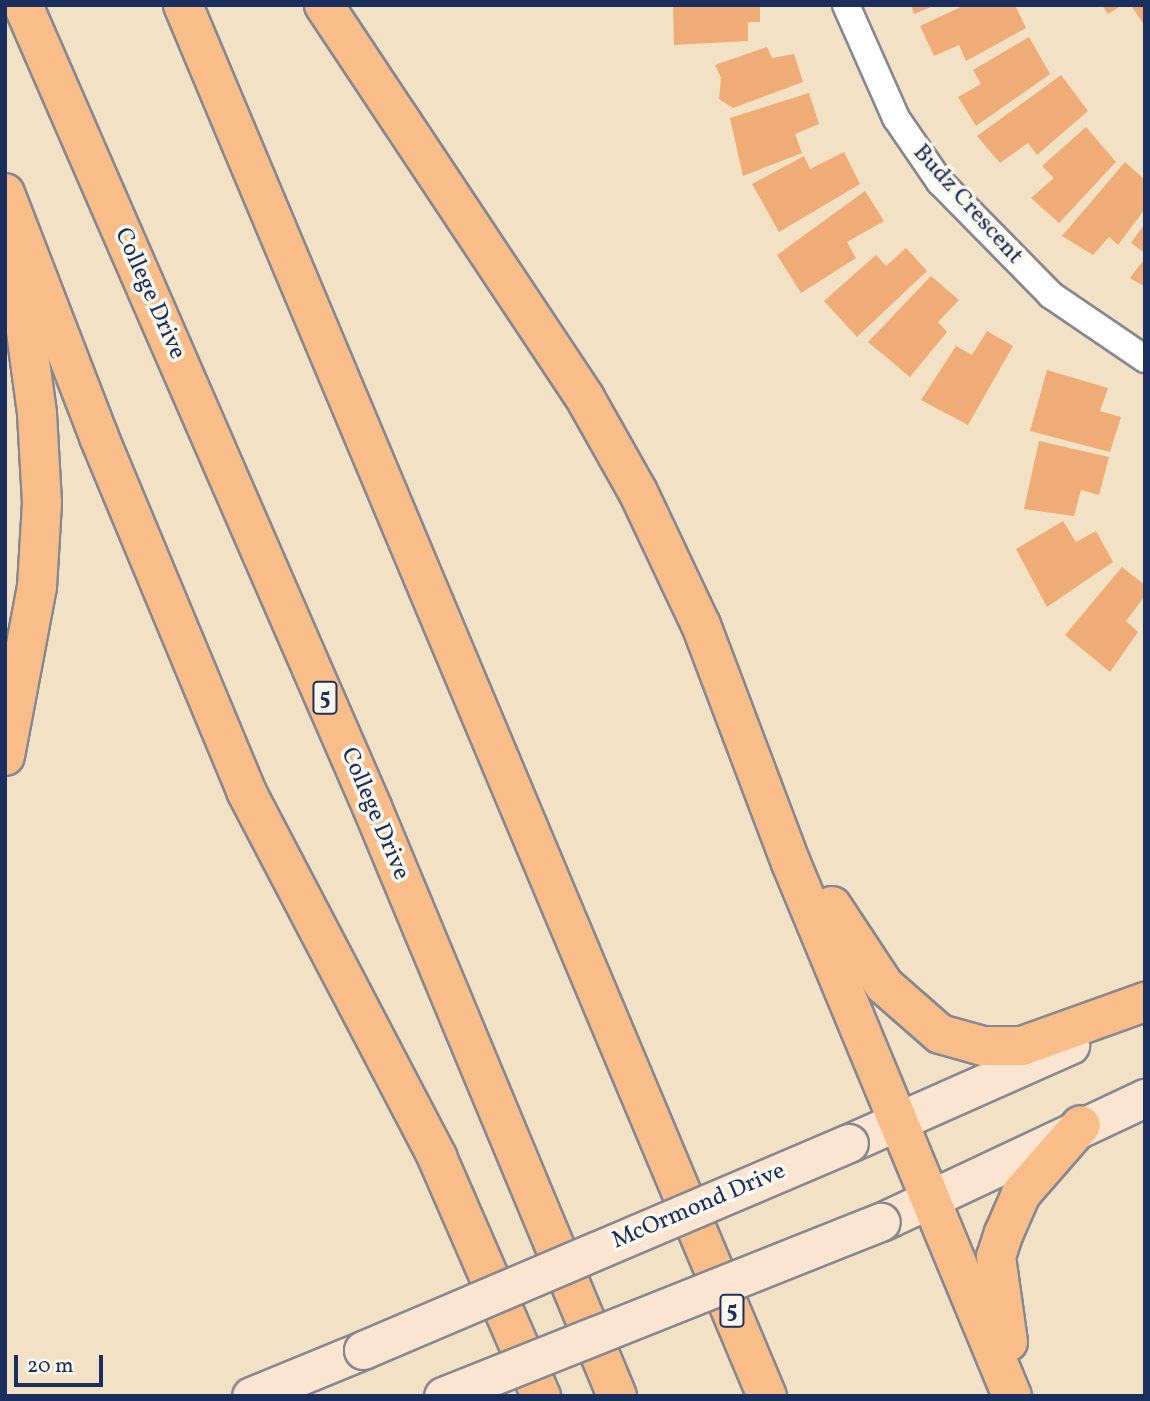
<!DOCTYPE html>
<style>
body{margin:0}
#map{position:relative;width:1150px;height:1401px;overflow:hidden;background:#f2e1c4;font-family:Vollkorn,serif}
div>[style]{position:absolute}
.building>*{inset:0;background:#efac77}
.roads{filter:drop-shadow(2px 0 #868891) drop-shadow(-2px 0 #868891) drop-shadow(0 2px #868891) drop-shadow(0 -2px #868891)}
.street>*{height:26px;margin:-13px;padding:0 13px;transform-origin:13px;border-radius:13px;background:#fff}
.secondary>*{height:37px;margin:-18.5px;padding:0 18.5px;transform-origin:18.5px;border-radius:18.5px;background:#fce5d0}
.highway>*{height:38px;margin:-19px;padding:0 19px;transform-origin:19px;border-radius:19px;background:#f8bd89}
.bridges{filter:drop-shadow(2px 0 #868891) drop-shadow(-2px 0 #868891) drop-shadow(0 2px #868891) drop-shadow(0 -2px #868891)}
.secondary-bridge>*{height:37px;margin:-18.5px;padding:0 18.5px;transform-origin:18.5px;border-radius:18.5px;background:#fce5d0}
span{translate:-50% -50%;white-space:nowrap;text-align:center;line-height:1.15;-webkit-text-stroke:7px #fbf7ec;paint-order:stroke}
.shield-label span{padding:2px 5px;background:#fbf7ec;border:2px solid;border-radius:5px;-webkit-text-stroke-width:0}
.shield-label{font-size:23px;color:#1b2f5e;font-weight:700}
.street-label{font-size:24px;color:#1b2f5e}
.frame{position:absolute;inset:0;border:7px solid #1b2f5e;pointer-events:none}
.scale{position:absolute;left:14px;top:1355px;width:89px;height:32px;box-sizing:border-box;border:4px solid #1b2f5e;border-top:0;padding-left:9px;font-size:21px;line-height:24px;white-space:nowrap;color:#1b2f5e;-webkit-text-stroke:5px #fbf7ec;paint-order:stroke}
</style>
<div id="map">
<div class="building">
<i style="clip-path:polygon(673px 5px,760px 5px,760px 22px,748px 22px,748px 41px,674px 45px)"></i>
<i style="clip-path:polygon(911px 5px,936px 5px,914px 14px)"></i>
<i style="clip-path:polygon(965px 5px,1015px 5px,1026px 28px,966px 61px,959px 45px,934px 56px,920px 26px)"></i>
<i style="clip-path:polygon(1102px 5px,1122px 5px,1108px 14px)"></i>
<i style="clip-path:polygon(1134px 5px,1145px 5px,1145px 26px,1132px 7px)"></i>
<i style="clip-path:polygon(1029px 37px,1050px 74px,976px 126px,958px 97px,981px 84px,973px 70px)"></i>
<i style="clip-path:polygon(767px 47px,772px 58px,794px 54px,803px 82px,733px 108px,719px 99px,721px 78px,715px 65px)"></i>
<i style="clip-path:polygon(1061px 75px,1088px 111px,1037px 155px,1028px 143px,1000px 163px,977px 136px)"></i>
<i style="clip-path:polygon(809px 93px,819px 124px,795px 134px,802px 153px,743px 176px,730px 118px)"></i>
<i style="clip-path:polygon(1086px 127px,1116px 162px,1059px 223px,1031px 198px,1054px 178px,1042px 166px)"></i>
<i style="clip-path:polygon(844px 152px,860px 184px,779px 232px,752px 184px,804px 156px,810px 169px)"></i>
<i style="clip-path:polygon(1125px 162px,1145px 180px,1145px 209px,1118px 245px,1109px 237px,1093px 255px,1062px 236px)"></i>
<i style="clip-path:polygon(865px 191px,884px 221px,847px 242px,856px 258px,801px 293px,777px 255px)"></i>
<i style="clip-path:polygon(1145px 223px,1145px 253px,1131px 243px)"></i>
<i style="clip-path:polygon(906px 248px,927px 271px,857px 337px,824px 301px,876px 255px,886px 266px)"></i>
<i style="clip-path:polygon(1145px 258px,1145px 287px,1130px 278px)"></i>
<i style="clip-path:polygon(931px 276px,959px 300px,938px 322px,947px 332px,910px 377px,868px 342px)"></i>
<i style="clip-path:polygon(987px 331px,1013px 346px,968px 425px,921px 400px,956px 346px,972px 355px)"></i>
<i style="clip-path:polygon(1047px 370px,1108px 388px,1100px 411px,1121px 417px,1110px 452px,1030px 431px)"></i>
<i style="clip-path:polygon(1039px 441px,1109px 457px,1099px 495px,1081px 490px,1074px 516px,1024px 509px)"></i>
<i style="clip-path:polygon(1063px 521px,1076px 542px,1096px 531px,1113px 562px,1047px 607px,1016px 549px)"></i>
<i style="clip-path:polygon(1122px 567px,1145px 585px,1145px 596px,1126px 621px,1138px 632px,1110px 672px,1065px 635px)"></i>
</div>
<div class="roads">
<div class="street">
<i style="left:846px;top:5px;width:124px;rotate:66.1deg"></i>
<i style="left:896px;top:118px;width:78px;rotate:55.5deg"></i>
<i style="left:940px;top:182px;width:158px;rotate:45.5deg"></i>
<i style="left:1051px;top:295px;width:114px;rotate:34.2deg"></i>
</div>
<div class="secondary">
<i style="left:849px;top:1143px;width:242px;rotate:-23.9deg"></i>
<i style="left:881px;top:1222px;width:292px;rotate:-25.2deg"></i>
<i style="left:251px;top:1396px;width:121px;rotate:-22.3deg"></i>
</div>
<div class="highway">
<i style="left:23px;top:5px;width:875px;rotate:66.48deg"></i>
<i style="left:372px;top:807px;width:638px;rotate:67.41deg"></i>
<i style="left:183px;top:5px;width:1509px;rotate:67.23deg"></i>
<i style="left:324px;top:5px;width:472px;rotate:56.4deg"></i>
<i style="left:585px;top:398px;width:108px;rotate:60.6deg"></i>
<i style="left:638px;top:492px;width:147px;rotate:64.7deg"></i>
<i style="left:701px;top:625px;width:254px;rotate:69.3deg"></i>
<i style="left:791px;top:863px;width:577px;rotate:67.48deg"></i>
<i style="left:5px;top:193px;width:261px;rotate:68.9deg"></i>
<i style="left:99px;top:437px;width:383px;rotate:67.4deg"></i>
<i style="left:246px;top:791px;width:413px;rotate:62.4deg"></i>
<i style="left:437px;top:1157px;width:261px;rotate:66.5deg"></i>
<i style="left:5px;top:756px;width:172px;rotate:-79.3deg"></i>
<i style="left:37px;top:587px;width:84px;rotate:-86.6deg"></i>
<i style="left:42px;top:503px;width:90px;rotate:-93.2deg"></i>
<i style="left:37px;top:413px;width:149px;rotate:-97.7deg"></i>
<i style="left:832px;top:906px;width:95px;rotate:56.6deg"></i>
<i style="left:884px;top:985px;width:74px;rotate:41.2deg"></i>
<i style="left:940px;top:1034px;width:45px;rotate:15.6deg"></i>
<i style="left:983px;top:1046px;width:39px"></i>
<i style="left:1022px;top:1046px;width:131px;rotate:-19.7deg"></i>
<i style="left:1008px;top:1342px;width:86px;rotate:-98deg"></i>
<i style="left:996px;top:1257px;width:25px;rotate:-72deg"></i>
<i style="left:1004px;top:1233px;width:43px;rotate:-66.4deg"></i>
<i style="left:1021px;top:1194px;width:91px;rotate:-49deg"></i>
</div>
</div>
<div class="bridges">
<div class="secondary-bridge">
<i style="left:363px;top:1350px;width:528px;rotate:-23.07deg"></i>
<i style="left:443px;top:1396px;width:471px;rotate:-21.7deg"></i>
</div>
</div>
<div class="shield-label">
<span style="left:325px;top:698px">5</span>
<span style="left:732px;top:1311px">5</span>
</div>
<div class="street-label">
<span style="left:967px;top:205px;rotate:48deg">Budz Crescent</span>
<span style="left:149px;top:294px;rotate:66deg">College Drive</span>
<span style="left:374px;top:814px;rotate:67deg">College Drive</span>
<span style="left:699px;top:1207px;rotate:-23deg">McOrmond Drive</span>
</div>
<div class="frame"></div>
<div class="scale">20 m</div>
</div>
